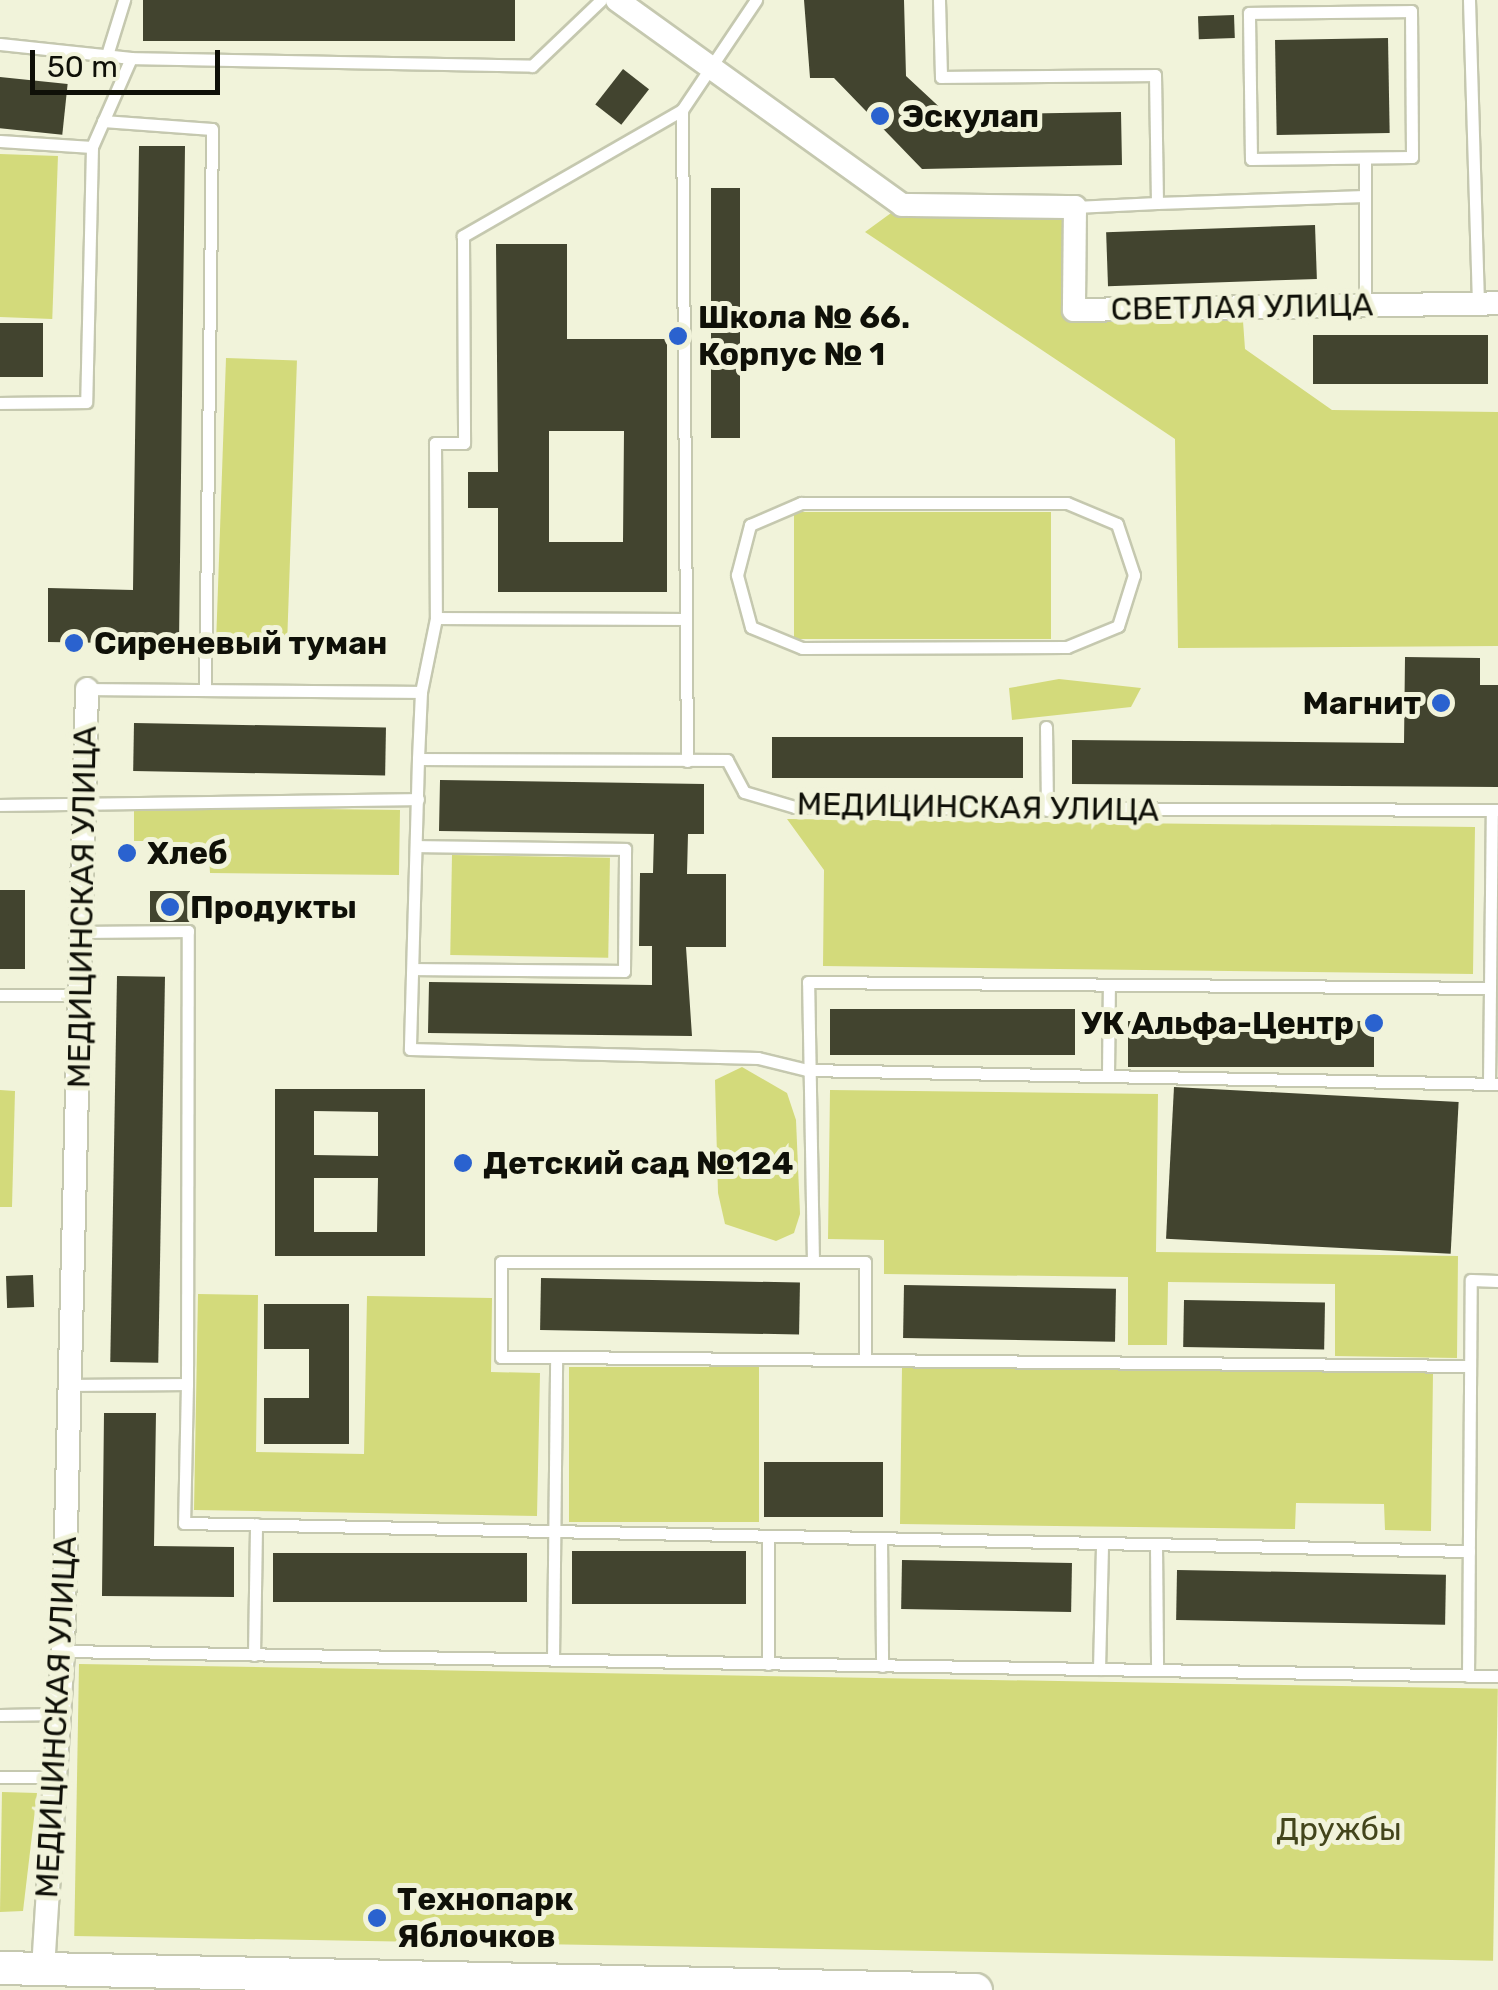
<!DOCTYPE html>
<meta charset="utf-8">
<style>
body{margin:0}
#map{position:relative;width:1498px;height:1990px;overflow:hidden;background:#f1f3da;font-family:Rubik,sans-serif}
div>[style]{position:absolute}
.green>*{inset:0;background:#d3da7b;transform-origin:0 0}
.building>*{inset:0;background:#42442f;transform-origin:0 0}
.roads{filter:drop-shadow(2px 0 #c5c8af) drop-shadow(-2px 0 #c5c8af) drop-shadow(0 2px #c5c8af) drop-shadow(0 -2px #c5c8af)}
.lane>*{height:11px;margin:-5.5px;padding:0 5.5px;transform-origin:5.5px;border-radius:5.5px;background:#fff}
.street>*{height:22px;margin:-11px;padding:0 11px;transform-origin:11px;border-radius:11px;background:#fff}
.secondary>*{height:32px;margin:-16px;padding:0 16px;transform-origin:16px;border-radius:16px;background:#fff}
.dots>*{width:28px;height:28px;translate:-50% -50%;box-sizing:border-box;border:5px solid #f1f3da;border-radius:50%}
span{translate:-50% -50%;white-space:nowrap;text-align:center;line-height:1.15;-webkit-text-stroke:10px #f1f3da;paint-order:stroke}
.poi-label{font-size:32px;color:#0f1008;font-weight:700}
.left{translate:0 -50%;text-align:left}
.right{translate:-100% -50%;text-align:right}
.street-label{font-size:32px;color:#0f1008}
.park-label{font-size:32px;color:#43451b}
.scale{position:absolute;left:30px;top:50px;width:190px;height:45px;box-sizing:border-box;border:5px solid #0f1008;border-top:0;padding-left:12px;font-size:30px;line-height:35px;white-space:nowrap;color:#0f1008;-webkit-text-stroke:8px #f1f3da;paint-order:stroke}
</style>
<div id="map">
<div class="green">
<i style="left:0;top:154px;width:58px;height:163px;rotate:2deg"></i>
<i style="clip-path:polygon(902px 205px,1075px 207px,1074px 310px,1242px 307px,1245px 349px,1332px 410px,1498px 412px,1498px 646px,1178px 648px,1175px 439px,865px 232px)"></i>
<i style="left:226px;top:358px;width:71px;height:282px;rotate:2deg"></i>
<i style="left:1051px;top:512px;width:127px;height:257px;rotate:90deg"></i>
<i style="clip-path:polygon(1059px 679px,1141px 688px,1131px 707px,1012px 720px,1009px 688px)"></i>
<i style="clip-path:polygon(134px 807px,400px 810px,399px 875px,210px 873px,209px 856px,151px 855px,151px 841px,134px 841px)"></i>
<i style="clip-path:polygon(787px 819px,1475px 827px,1473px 974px,823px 966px,824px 870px)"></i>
<i style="left:452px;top:855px;width:158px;height:100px;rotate:1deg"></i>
<i style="clip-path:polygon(742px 1067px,787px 1093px,796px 1120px,800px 1214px,794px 1233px,776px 1241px,725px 1224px,718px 1193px,715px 1080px)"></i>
<i style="clip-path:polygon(0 1090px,15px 1091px,12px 1207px,0 1207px)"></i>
<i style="clip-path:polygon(830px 1090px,1158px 1094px,1156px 1252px,1458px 1256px,1457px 1358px,1335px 1356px,1335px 1284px,1168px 1282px,1167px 1345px,1128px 1345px,1128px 1277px,884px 1274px,884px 1240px,828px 1239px)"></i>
<i style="clip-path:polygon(198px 1294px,258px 1295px,256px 1452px,364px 1454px,367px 1296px,492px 1298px,491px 1372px,540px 1373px,537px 1516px,194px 1510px)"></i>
<i style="left:569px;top:1367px;width:190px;height:155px"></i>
<i style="clip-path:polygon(902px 1367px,1433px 1373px,1431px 1531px,1385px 1530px,1384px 1504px,1296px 1503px,1295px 1529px,900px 1524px)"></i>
<i style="left:79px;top:1664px;width:1419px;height:272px;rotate:1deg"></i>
<i style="clip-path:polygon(2px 1792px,37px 1793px,23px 1911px,0 1912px)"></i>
</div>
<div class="building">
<i style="left:143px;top:0;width:372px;height:41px"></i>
<i style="clip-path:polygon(804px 0,904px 0,906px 76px,948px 115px,1121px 112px,1122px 165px,922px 169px,834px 78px,810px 78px)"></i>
<i style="left:1234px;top:15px;width:23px;height:36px;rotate:88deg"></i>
<i style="left:1388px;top:38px;width:95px;height:113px;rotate:89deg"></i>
<i style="left:623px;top:69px;width:33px;height:45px;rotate:38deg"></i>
<i style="left:0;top:77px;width:68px;height:51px;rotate:6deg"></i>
<i style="clip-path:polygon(139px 146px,185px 146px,179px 644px,48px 642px,48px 588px,133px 590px)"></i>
<i style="left:711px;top:188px;width:29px;height:250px"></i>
<i style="left:1315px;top:225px;width:54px;height:209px;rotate:88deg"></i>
<i style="clip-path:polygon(evenodd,496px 244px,567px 244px,567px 339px,667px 339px,667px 592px,498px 592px,498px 508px,468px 508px,468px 472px,498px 472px,496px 244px,549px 431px,624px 431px,623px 542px,549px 542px,549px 431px)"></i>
<i style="left:0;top:323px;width:43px;height:54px"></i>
<i style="left:1313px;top:335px;width:175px;height:49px"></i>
<i style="clip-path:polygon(1405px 657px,1480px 658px,1480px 685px,1498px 685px,1498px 787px,1072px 784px,1072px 740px,1404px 743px)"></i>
<i style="left:134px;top:723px;width:252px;height:48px;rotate:1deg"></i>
<i style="left:772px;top:737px;width:251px;height:41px"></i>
<i style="clip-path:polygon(440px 780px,704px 784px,704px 834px,688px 834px,687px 874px,726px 874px,726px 947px,686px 947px,692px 1036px,428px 1033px,429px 982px,652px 985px,652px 946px,639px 946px,640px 873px,653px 873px,654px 834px,439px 831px)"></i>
<i style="left:0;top:890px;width:25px;height:79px"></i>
<i style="left:190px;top:891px;width:31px;height:40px;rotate:90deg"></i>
<i style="left:117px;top:976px;width:48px;height:386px;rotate:1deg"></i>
<i style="left:830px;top:1009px;width:245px;height:46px"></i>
<i style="left:1128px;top:1021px;width:246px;height:46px"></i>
<i style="left:1174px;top:1087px;width:285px;height:152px;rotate:3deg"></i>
<i style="clip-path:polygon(evenodd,275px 1089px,425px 1089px,425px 1256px,275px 1256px,275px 1089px,314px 1111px,378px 1112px,378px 1156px,314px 1155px,314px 1111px,275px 1089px,314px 1178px,378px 1178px,377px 1232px,314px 1232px,314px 1178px)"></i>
<i style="left:33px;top:1275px;width:32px;height:27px;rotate:88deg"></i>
<i style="left:541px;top:1278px;width:259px;height:52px;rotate:1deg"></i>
<i style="left:904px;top:1285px;width:212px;height:53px;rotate:1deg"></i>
<i style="left:1184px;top:1300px;width:141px;height:47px;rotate:1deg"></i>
<i style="clip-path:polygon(264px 1304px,349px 1304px,349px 1444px,264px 1444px,264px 1398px,309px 1398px,309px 1349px,264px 1349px)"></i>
<i style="clip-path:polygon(104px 1413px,156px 1413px,154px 1546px,234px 1547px,234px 1597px,102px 1596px)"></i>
<i style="left:764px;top:1462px;width:119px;height:55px"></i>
<i style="left:572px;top:1551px;width:174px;height:53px"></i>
<i style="left:273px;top:1553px;width:254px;height:49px"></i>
<i style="left:902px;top:1560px;width:170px;height:49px;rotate:1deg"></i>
<i style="left:1177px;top:1570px;width:269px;height:50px;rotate:1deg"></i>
</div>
<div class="roads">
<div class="lane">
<i style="left:939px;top:0;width:77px;rotate:88.5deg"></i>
<i style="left:941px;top:77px;width:214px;rotate:-0.5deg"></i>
<i style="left:1155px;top:75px;width:128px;rotate:89.1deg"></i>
<i style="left:1157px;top:203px;width:208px;rotate:-1.9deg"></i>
<i style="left:1365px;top:196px;width:108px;rotate:90deg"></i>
<i style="left:1469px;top:0;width:303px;rotate:88.3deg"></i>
<i style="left:1411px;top:11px;width:146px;rotate:89.6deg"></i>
<i style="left:1412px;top:157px;width:161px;rotate:179.3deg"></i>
<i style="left:1251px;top:159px;width:146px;rotate:-90.8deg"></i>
<i style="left:1249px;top:13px;width:162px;rotate:-0.7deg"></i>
<i style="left:0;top:44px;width:132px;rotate:6.1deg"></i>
<i style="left:131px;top:58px;width:97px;rotate:113.7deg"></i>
<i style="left:107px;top:55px;width:58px;rotate:-72.8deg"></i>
<i style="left:131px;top:58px;width:401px;rotate:1.1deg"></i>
<i style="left:532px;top:66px;width:95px;rotate:-43.7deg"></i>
<i style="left:682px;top:110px;width:253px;rotate:150.1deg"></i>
<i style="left:463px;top:236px;width:207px;rotate:89.7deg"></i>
<i style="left:464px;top:443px;width:29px;rotate:180deg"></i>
<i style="left:435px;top:443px;width:175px;rotate:89.7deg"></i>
<i style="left:436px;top:618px;width:248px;rotate:0.2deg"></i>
<i style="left:103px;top:121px;width:109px;rotate:4.2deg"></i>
<i style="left:212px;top:129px;width:561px;rotate:90.71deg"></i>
<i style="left:0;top:141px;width:92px;rotate:3.7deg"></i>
<i style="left:92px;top:147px;width:255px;rotate:91.3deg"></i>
<i style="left:86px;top:402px;width:86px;rotate:179.3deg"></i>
<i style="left:1365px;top:196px;width:38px;rotate:-90deg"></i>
<i style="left:1075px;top:207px;width:82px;rotate:-2.8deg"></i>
<i style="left:801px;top:503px;width:266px"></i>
<i style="left:1067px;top:503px;width:54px;rotate:22.8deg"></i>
<i style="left:1117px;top:524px;width:54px;rotate:71.6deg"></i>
<i style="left:1134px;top:575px;width:53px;rotate:107.4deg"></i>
<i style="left:1118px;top:626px;width:55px;rotate:157.6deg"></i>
<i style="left:1067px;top:647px;width:265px;rotate:179.8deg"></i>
<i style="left:802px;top:648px;width:55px;rotate:-157.6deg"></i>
<i style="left:751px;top:627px;width:54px;rotate:-105.1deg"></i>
<i style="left:737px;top:575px;width:52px;rotate:-75.4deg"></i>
<i style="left:750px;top:525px;width:56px;rotate:-23.3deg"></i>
<i style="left:87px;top:689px;width:334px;rotate:0.5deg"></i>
<i style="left:421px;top:692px;width:67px;rotate:92.6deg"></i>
<i style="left:418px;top:759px;width:309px;rotate:0.2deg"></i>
<i style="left:727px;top:760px;width:36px;rotate:62deg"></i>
<i style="left:744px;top:792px;width:53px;rotate:16.4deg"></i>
<i style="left:795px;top:807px;width:703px;rotate:0.24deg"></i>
<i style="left:421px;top:692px;width:76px;rotate:-78.5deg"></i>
<i style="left:1046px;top:727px;width:83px;rotate:89.3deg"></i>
<i style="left:418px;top:759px;width:290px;rotate:91.6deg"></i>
<i style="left:410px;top:1049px;width:348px;rotate:1.5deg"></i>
<i style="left:758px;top:1058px;width:50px;rotate:13.8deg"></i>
<i style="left:807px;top:1070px;width:691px;rotate:1.16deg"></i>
<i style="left:687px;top:761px;width:651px;rotate:-90.44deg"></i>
<i style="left:682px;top:110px;width:133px;rotate:-56.1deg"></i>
<i style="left:0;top:805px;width:418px;rotate:-0.8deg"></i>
<i style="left:413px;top:969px;width:211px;rotate:0.5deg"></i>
<i style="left:624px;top:971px;width:122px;rotate:-89.5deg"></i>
<i style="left:625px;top:849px;width:209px;rotate:-179.2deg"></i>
<i style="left:0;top:995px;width:79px"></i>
<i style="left:1108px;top:1074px;width:89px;rotate:-89.4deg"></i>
<i style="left:1489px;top:1084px;width:269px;rotate:-89.4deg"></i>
<i style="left:813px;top:1262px;width:280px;rotate:-91deg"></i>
<i style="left:808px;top:982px;width:681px;rotate:0.5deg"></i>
<i style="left:556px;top:1357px;width:55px;rotate:180deg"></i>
<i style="left:501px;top:1357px;width:95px;rotate:-90deg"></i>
<i style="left:501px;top:1262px;width:364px"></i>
<i style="left:865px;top:1262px;width:97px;rotate:90deg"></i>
<i style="left:187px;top:1384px;width:139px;rotate:91.2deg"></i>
<i style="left:184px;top:1523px;width:1285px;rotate:1.25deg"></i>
<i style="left:70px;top:1385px;width:117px;rotate:-0.5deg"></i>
<i style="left:187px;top:1384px;width:453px;rotate:-89.9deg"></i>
<i style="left:188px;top:931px;width:107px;rotate:179.5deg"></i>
<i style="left:881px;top:1539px;width:127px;rotate:89.5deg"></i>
<i style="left:1156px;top:1545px;width:125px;rotate:89.5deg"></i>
<i style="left:63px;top:1651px;width:1435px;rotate:1deg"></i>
<i style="left:254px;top:1655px;width:131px;rotate:-89.1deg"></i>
<i style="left:553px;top:1660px;width:303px;rotate:-89.4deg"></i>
<i style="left:556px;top:1357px;width:913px;rotate:0.56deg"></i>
<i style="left:768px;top:1664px;width:128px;rotate:-90deg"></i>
<i style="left:1099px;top:1669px;width:125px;rotate:-88.6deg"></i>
<i style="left:1468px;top:1676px;width:396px;rotate:-89.6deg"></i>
<i style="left:1471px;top:1280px;width:27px;rotate:2deg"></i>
<i style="left:0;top:1715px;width:59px;rotate:-1deg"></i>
<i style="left:0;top:1777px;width:55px"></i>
</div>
<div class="street">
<i style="left:617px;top:0;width:351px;rotate:35.7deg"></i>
<i style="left:902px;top:205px;width:173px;rotate:0.7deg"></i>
<i style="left:1075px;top:207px;width:103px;rotate:90.6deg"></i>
<i style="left:1074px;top:310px;width:424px;rotate:-0.9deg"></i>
<i style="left:43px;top:1969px;width:319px;rotate:-86.4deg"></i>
<i style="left:63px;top:1651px;width:962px;rotate:-88.57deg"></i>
</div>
<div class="secondary">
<i style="left:0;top:1968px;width:976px;rotate:1.29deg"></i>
</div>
</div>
<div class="dots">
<i style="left:880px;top:116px;background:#2a62cf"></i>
<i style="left:678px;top:336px;background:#2a62cf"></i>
<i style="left:74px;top:643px;background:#2a62cf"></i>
<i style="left:1441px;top:703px;background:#2a62cf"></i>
<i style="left:127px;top:853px;background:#2a62cf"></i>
<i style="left:170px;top:907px;background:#2a62cf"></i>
<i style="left:1374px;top:1023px;background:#2a62cf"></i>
<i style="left:463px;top:1163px;background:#2a62cf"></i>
<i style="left:377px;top:1918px;background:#2a62cf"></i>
</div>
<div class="poi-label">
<span class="left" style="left:902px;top:116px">Эскулап</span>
<span class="left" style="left:698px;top:336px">Школа № 66.<br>Корпус № 1</span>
<span class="left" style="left:94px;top:643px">Сиреневый туман</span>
<span class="right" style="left:1421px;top:703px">Магнит</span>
<span class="left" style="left:147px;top:853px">Хлеб</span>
<span class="left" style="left:190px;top:907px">Продукты</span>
<span class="right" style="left:1354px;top:1023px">УК Альфа-Центр</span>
<span class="left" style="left:483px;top:1163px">Детский сад №124</span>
<span class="left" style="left:397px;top:1918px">Технопарк<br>Яблочков</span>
</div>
<div class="street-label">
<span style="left:1242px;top:307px;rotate:-1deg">СВЕТЛАЯ УЛИЦА</span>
<span style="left:978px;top:807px;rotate:1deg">МЕДИЦИНСКАЯ УЛИЦА</span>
<span style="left:82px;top:907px;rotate:-89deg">МЕДИЦИНСКАЯ УЛИЦА</span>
<span style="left:56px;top:1717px;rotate:-87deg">МЕДИЦИНСКАЯ УЛИЦА</span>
</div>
<div class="park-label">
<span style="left:1339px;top:1829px">Дружбы</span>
</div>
<div class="scale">50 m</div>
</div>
